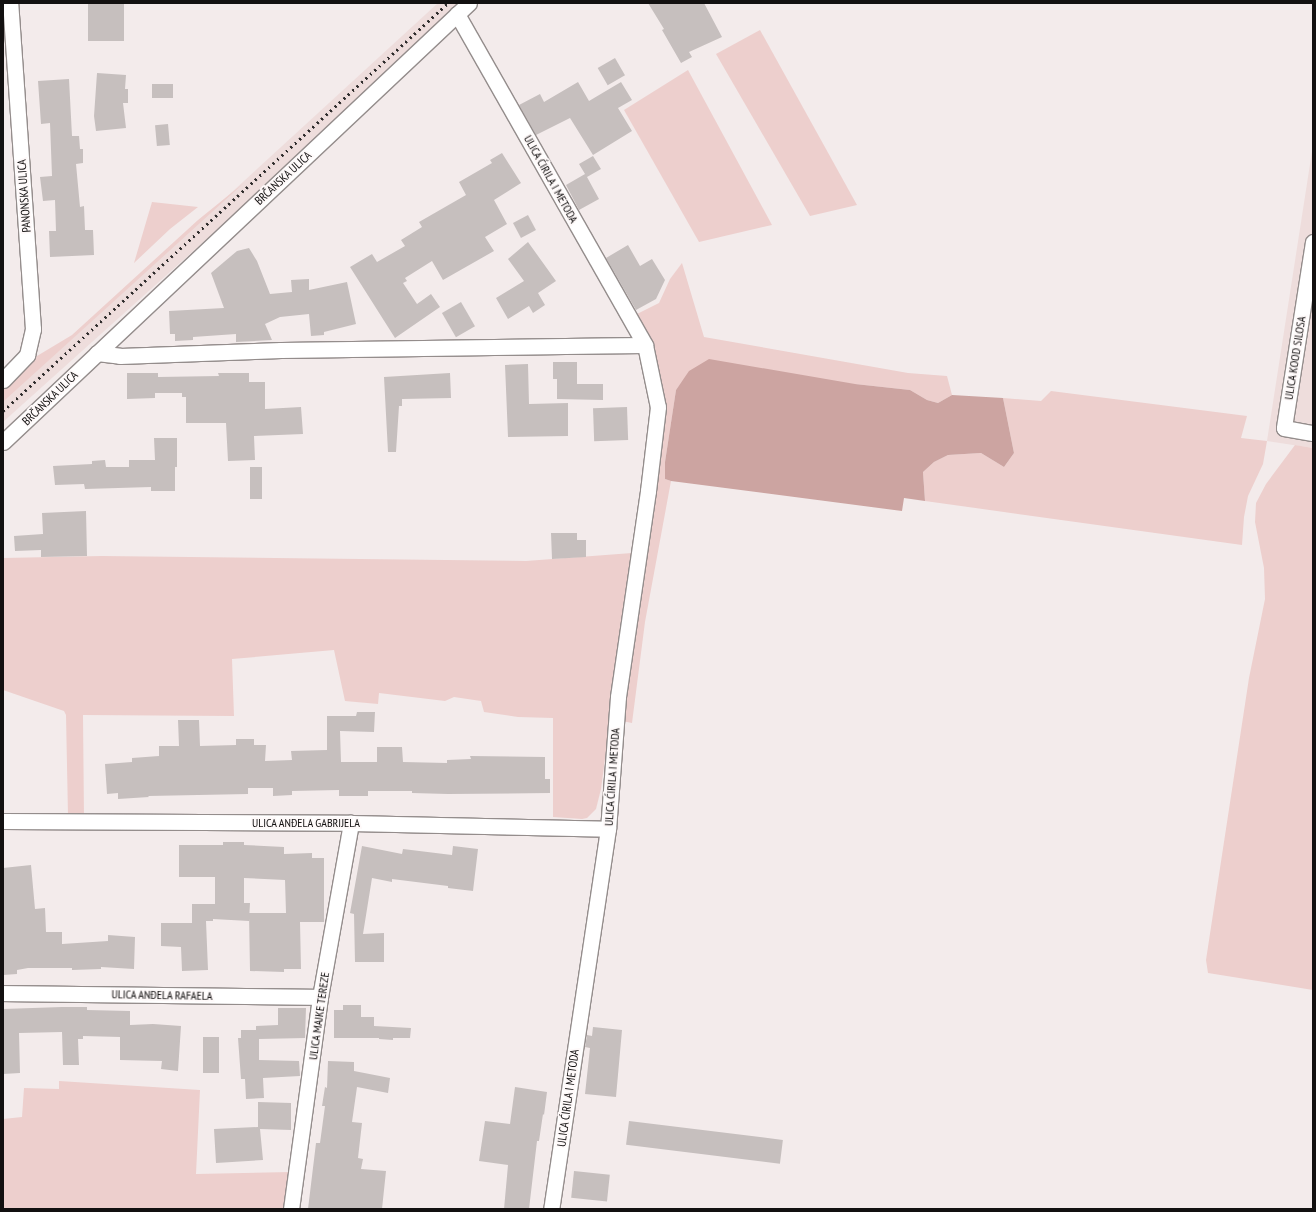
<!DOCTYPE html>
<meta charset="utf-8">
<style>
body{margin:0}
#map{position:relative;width:1316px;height:1212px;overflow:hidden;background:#f3ebeb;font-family:"PT Sans Narrow",sans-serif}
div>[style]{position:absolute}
.built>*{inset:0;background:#eedddc}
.green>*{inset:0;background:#edcfcd}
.forest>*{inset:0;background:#cca4a1}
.building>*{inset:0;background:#c6bfbe;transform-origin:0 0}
.roads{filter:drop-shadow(1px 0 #948d8c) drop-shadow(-1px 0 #948d8c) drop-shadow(0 1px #948d8c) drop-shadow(0 -1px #948d8c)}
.street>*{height:15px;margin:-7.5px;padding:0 7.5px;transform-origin:7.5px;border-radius:7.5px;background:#fff}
.rail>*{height:3px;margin-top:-1.5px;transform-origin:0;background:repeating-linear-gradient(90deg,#2e2b2b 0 2px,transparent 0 6px)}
span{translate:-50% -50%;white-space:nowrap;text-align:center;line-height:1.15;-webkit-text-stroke:3.5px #fef9f9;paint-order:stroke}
.street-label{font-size:12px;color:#121010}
.frame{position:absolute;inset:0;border:4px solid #121010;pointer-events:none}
</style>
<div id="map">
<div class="built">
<i style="clip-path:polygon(438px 3px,461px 3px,230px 218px,3px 422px,3px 402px)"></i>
<i style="clip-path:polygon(1313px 145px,1313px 448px,1267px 441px)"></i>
</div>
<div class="green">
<i style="clip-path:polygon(760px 30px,857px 205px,810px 216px,716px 54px)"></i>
<i style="clip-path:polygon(688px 70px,772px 225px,699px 242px,624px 110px)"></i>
<i style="clip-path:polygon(245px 182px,123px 293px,3px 402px,3px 388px,37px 356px,72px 335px,198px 220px)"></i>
<i style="clip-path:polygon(152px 202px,198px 207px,170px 229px,134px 263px)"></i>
<i style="clip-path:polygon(682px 263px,704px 337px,908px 373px,947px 376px,952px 395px,938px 403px,927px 400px,910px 390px,855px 384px,682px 382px,676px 390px,665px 462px,665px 479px,671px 481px,645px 622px,632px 723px,622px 721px,641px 575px,653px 512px,660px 441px,650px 342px,637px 314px,659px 303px,670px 279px)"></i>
<i style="clip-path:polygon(1051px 391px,1247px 416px,1241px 438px,1267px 441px,1263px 464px,1248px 496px,1244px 517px,1242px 545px,925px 501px,923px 472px,934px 462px,948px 455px,981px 453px,1004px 467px,1014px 453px,1003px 398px,1041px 401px)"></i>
<i style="clip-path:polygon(1295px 445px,1313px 448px,1313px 990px,1208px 973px,1206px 960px,1249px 678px,1265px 599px,1264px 568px,1255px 522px,1256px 503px,1266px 484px)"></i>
<i style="clip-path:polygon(632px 553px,601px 789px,596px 809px,587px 818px,582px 819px,553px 817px,553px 718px,518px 717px,484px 712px,481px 701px,454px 697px,445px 701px,379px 693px,378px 704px,345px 701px,334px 650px,232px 659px,234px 716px,83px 715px,84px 817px,68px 816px,66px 715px,64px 711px,3px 690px,3px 558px,102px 556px,526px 561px)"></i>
<i style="clip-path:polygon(59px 1081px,200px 1090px,196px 1174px,291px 1172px,285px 1209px,3px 1209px,3px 1119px,22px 1117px,24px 1088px,59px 1089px)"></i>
</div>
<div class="forest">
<i style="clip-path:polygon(709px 359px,855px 384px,910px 390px,927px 400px,938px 403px,952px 395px,1003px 398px,1014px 453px,1004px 467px,981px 453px,948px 455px,934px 462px,923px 472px,925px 501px,904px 498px,902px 511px,671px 481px,665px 479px,665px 462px,676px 390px,689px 371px)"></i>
</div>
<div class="building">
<i style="left:88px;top:3px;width:36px;height:38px"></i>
<i style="clip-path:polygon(648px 3px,704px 3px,722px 37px,689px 52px,692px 57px,681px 63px,662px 30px,664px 29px)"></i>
<i style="left:615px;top:58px;width:20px;height:20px;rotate:60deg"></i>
<i style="clip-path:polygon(97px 73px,126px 75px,125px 89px,128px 89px,128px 103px,123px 103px,126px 128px,96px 131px,94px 116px)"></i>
<i style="clip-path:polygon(69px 79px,72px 136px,79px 136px,80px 149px,83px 149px,83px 163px,76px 164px,80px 207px,84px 206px,85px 230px,93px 230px,94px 255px,50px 257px,49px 231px,56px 231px,55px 200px,43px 201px,40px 177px,52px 176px,50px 123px,41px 124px,38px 81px)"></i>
<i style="clip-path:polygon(578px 82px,589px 101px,621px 82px,632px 100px,618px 108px,632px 131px,593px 155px,570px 118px,536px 135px,519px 105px,540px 94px,544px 102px)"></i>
<i style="left:152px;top:84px;width:21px;height:14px"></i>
<i style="left:168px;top:124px;width:21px;height:13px;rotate:85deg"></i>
<i style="clip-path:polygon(502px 153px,521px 183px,494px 200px,507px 224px,485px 237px,494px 251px,443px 280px,432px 261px,405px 278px,407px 281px,403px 283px,417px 304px,431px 294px,440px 307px,395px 338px,350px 267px,372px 254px,377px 262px,405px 246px,401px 240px,422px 227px,419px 222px,466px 195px,459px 182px,492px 163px,490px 160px)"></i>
<i style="clip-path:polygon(593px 156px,601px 169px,587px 177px,599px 199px,579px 210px,566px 185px,585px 174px,579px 164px)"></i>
<i style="left:528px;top:215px;width:17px;height:17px;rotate:62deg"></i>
<i style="clip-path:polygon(528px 242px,556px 281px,538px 293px,545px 305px,533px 313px,529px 306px,508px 319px,496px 298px,524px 281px,508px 259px)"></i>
<i style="clip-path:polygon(628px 245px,640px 266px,652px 259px,665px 280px,656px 299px,636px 310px,606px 258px)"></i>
<i style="clip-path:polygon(249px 248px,257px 261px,270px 294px,292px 292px,291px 280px,309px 279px,309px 290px,347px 282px,356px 324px,324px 332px,324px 335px,311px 336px,309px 314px,280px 317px,265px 324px,272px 340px,236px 342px,236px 334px,193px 337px,193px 340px,175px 341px,175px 334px,170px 334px,169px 311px,224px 308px,211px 273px,237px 251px)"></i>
<i style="left:461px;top:302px;width:28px;height:22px;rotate:60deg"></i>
<i style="clip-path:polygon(553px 362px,577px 362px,577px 384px,603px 384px,603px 400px,557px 399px,557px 379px,553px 379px)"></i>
<i style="clip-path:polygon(528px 364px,529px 404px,568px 403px,568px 436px,508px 437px,505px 365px)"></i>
<i style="clip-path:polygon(127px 373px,158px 373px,158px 377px,219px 376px,218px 373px,249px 373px,249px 382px,265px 382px,265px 409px,301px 407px,303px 434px,254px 436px,255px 460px,228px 461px,226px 423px,186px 423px,186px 397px,182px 397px,182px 393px,155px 393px,155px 398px,127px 399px)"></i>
<i style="clip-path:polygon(450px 373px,451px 398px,402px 399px,402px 406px,399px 406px,396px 452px,388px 452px,384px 377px)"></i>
<i style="left:627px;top:407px;width:33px;height:34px;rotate:88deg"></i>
<i style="clip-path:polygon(154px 438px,177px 438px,177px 467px,175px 467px,175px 491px,151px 491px,151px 487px,85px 489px,84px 484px,55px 485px,53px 466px,92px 464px,92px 461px,105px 460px,106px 467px,129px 467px,129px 460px,155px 460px)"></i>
<i style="left:250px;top:467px;width:12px;height:32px"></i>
<i style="clip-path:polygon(86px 511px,87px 556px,41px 557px,41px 550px,15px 551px,14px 536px,43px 534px,42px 513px)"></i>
<i style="clip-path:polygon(551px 533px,577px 533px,577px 540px,586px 540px,586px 557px,552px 559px)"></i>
<i style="clip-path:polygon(357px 712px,375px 712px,374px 732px,340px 731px,341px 762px,377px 762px,377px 747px,402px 747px,403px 762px,447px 763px,447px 760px,471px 759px,470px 756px,545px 757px,545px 779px,550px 779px,550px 793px,448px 794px,412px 793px,412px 791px,368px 791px,368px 796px,339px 796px,339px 790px,292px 791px,292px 795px,273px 796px,273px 788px,248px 788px,248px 794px,148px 796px,149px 797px,118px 799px,118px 793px,107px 794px,105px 764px,132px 762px,132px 758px,159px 756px,159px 746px,179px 746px,178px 720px,199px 720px,200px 746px,236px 745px,236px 739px,254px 739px,254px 745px,266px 745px,265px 761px,292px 760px,291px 751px,327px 750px,327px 716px,356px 716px)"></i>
<i style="clip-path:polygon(223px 842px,244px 842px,244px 845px,284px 847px,284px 854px,312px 853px,312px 858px,324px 858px,324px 922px,300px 922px,301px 969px,284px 969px,284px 972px,250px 971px,249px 913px,286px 913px,285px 880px,244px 878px,244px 903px,250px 903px,249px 921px,213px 919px,213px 921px,206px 921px,208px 970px,182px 971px,181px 947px,161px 946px,161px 923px,192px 923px,192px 904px,215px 904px,215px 877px,179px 877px,179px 845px,223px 845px)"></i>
<i style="clip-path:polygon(362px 846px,402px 854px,403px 849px,452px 855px,453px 846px,478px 849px,473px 891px,448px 888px,448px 886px,392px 879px,392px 882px,372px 878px,363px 934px,384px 933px,384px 962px,355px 962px,354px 914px,350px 913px)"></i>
<i style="clip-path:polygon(31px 865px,35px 909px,45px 908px,46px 932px,62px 932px,62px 944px,108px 941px,108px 935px,135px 937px,134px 969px,101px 967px,101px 969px,72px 970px,72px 968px,28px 968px,17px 970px,17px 974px,3px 975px,3px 868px)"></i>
<i style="clip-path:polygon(343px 1005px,361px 1005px,361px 1017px,374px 1017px,374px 1026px,411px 1028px,410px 1038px,393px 1038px,393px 1040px,379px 1039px,379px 1038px,334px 1038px,334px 1010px,343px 1010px)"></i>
<i style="clip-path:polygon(62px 1007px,87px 1007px,87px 1010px,130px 1011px,130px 1025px,153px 1024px,181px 1026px,178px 1071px,161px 1069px,162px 1061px,120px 1060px,120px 1037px,83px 1036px,83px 1039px,78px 1039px,79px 1065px,63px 1065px,62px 1032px,19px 1033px,20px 1073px,3px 1074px,3px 1009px)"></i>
<i style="clip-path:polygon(278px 1008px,306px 1008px,305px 1038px,259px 1039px,259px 1060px,299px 1061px,300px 1076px,263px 1078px,264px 1098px,246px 1099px,245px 1079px,241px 1079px,238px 1038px,241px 1038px,241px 1030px,256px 1030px,256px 1026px,278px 1025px)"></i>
<i style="clip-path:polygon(593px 1027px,622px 1030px,616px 1097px,585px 1094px,590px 1048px,585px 1047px,587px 1035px,592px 1036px)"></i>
<i style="left:203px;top:1037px;width:16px;height:36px"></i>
<i style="clip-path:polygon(328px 1061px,354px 1062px,354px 1071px,390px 1078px,388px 1093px,357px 1087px,352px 1122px,362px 1123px,358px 1158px,363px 1159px,361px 1169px,386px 1171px,382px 1209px,308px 1209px,316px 1143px,320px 1143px,325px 1106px,322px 1106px,325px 1087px,327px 1088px)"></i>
<i style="clip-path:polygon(515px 1087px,547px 1092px,544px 1115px,543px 1114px,539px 1141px,537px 1141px,529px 1209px,504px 1209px,508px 1165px,479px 1161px,485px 1121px,510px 1124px)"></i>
<i style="clip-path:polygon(258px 1102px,291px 1103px,291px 1130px,260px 1129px,263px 1160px,216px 1163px,214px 1129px,258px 1127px)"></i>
<i style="left:629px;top:1121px;width:155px;height:24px;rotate:7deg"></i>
<i style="left:574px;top:1171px;width:36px;height:27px;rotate:6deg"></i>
</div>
<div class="roads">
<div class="street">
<i style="left:457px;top:14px;width:381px;rotate:60.4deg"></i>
<i style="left:645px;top:345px;width:63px;rotate:78.2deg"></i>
<i style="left:658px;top:407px;width:85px;rotate:96.8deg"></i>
<i style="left:648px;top:491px;width:208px;rotate:98.3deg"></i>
<i style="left:618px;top:697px;width:132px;rotate:94.3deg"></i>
<i style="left:608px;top:829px;width:384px;rotate:98.5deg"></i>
<i style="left:1313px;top:242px;width:188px;rotate:98.9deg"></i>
<i style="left:1284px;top:428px;width:29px;rotate:10deg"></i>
<i style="left:97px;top:353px;width:23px;rotate:7deg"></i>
<i style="left:120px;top:356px;width:161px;rotate:-2.1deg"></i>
<i style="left:281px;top:350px;width:364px;rotate:-0.8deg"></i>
<i style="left:3px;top:380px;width:35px;rotate:-46deg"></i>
<i style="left:27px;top:355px;width:27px;rotate:-77deg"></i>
<i style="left:33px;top:329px;width:327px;rotate:-94deg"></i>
<i style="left:3px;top:442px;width:640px;rotate:-43.29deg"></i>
<i style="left:3px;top:821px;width:348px;rotate:0.3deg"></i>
<i style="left:351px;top:823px;width:257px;rotate:1.3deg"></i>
<i style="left:3px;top:993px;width:317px;rotate:0.7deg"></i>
<i style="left:291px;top:1209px;width:214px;rotate:-82.2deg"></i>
<i style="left:320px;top:997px;width:177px;rotate:-79.9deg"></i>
</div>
</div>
<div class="rail">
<i style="left:3px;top:411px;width:604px;rotate:-42.52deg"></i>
</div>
<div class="street-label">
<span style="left:283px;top:178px;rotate:-43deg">BRČANSKA ULICA</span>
<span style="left:551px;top:179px;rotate:61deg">ULICA ĆIRILA I METODA</span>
<span style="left:24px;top:196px;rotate:-94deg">PANONSKA ULICA</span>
<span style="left:1295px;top:358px;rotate:-81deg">ULICA KOOD SILOSA</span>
<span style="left:50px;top:398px;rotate:-44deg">BRČANSKA ULICA</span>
<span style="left:612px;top:777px;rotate:-86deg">ULICA ĆIRILA I METODA</span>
<span style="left:306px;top:823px">ULICA ANĐELA GABRIJELA</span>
<span style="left:162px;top:995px;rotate:1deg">ULICA ANĐELA RAFAELA</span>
<span style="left:319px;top:1016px;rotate:-82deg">ULICA MAJKE TEREZE</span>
<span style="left:568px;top:1098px;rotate:-82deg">ULICA ĆIRILA I METODA</span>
</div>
<div class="frame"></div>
</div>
